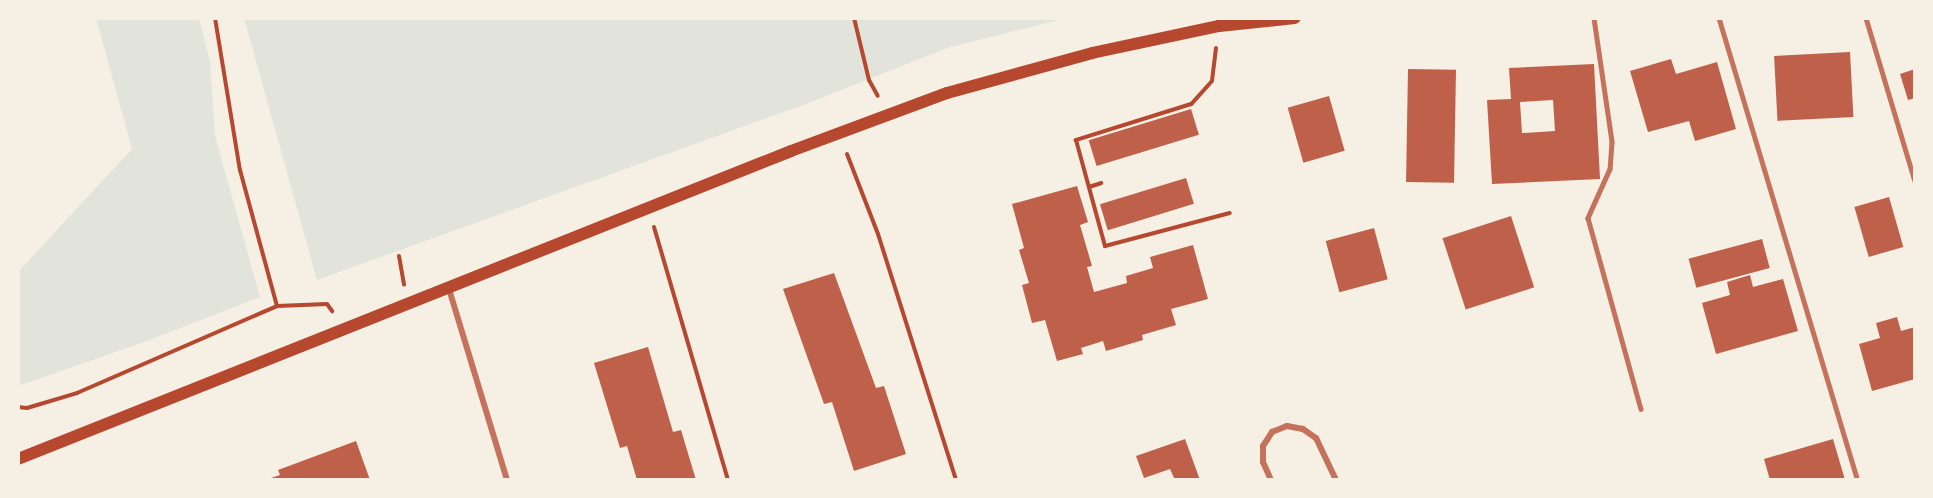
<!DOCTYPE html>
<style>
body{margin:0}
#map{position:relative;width:1933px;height:498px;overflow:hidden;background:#f6efe4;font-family:Barlow,sans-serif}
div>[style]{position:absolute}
.green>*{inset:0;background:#e2e4dc}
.building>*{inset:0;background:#bf614a;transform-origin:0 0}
.path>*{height:4px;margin:-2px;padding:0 2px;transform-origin:2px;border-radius:2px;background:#b5482f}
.service>*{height:4.5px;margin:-2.25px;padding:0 2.25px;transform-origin:2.25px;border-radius:2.25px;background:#c5725c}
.minor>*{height:6px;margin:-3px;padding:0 3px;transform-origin:3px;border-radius:3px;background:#c5725c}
.secondary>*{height:12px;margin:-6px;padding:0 6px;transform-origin:6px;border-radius:6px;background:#b5482f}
span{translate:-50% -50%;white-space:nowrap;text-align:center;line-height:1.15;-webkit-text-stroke:4.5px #f6efe4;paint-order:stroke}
.frame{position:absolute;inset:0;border:20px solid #f6efe4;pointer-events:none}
</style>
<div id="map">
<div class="green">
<i style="clip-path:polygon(96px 18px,199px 18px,210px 62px,215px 136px,260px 297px,147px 341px,18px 386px,18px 272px,132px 149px)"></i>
<i style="clip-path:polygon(244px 18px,1067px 18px,950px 47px,806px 104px,317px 280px)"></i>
</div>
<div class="building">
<i style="left:1850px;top:52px;width:65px;height:76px;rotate:87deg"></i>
<i style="clip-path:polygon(1671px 59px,1676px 74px,1717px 62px,1736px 129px,1695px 141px,1689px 121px,1648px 132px,1630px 71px)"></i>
<i style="clip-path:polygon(evenodd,1594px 64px,1600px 179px,1492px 184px,1487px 100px,1511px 99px,1509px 68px,1594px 64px,1553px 100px,1555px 131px,1522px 133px,1520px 102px,1553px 100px)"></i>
<i style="left:1408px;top:69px;width:48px;height:113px;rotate:1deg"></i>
<i style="clip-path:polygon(1915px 69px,1915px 98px,1908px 100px,1900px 74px)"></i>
<i style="left:1329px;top:96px;width:57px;height:43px;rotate:74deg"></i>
<i style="left:1191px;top:109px;width:27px;height:107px;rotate:73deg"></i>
<i style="left:1186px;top:178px;width:27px;height:90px;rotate:73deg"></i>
<i style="clip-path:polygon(1077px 186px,1088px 222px,1080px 225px,1092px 266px,1087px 267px,1094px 292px,1127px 283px,1126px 276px,1153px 268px,1150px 257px,1193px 245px,1208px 299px,1171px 309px,1176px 325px,1142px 335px,1143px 340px,1106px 351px,1103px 341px,1081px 348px,1083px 354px,1057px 361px,1045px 320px,1032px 323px,1022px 285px,1029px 283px,1019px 250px,1024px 248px,1012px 204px)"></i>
<i style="left:1889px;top:197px;width:52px;height:36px;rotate:74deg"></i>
<i style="left:1511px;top:216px;width:75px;height:72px;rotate:72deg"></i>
<i style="left:1374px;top:228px;width:53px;height:50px;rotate:75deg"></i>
<i style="left:1762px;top:239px;width:30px;height:76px;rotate:75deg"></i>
<i style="clip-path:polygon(834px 273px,876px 388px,884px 386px,906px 454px,854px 471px,832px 402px,824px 404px,783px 289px)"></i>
<i style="clip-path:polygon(1750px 275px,1753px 287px,1783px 279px,1798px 331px,1716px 354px,1702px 303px,1730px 295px,1727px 282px)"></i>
<i style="clip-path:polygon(1897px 317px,1901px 331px,1915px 327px,1915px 379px,1872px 391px,1859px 344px,1880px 338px,1876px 323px)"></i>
<i style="clip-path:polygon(648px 347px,673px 432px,681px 430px,696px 480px,637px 480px,627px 446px,620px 448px,594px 363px)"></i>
<i style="clip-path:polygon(1185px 439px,1200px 480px,1175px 480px,1170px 469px,1144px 478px,1136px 456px)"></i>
<i style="clip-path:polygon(1833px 439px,1845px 480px,1770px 480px,1764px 459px)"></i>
<i style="clip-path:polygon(356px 441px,370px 480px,265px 480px,280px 475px,278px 470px)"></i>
</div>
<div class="path">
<i style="left:215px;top:18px;width:154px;rotate:80.7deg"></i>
<i style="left:240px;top:170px;width:141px;rotate:74.8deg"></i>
<i style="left:854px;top:18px;width:64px;rotate:76.4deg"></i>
<i style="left:869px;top:80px;width:18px;rotate:61deg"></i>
<i style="left:1216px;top:48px;width:33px;rotate:97deg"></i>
<i style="left:1212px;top:81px;width:31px;rotate:132deg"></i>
<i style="left:1191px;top:104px;width:121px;rotate:162.6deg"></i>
<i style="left:1076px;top:140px;width:110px;rotate:74.7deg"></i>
<i style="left:1105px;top:246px;width:129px;rotate:-14.8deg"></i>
<i style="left:847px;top:154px;width:86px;rotate:68.8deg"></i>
<i style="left:878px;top:234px;width:258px;rotate:72.4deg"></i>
<i style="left:1089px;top:187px;width:13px;rotate:-18deg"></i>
<i style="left:654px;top:227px;width:264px;rotate:73.7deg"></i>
<i style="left:399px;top:256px;width:29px;rotate:80deg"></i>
<i style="left:18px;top:407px;width:9px;rotate:6deg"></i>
<i style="left:27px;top:408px;width:52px;rotate:-16.7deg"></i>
<i style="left:77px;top:393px;width:218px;rotate:-23.5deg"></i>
<i style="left:277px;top:306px;width:50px;rotate:-2.3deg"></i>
<i style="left:327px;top:304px;width:9px;rotate:54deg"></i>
</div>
<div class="service">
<i style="left:1594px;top:18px;width:125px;rotate:81.7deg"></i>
<i style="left:1612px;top:142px;width:27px;rotate:94deg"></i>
<i style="left:1610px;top:169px;width:54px;rotate:114.2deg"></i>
<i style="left:1588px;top:218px;width:198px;rotate:74.5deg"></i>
<i style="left:1719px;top:18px;width:482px;rotate:73.3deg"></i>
<i style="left:1866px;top:18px;width:170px;rotate:73.3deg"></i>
</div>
<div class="minor">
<i style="left:449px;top:289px;width:200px;rotate:73.1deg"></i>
<i style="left:1271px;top:480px;width:20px;rotate:-114deg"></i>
<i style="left:1263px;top:462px;width:16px;rotate:-90deg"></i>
<i style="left:1263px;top:446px;width:17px;rotate:-57deg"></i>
<i style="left:1272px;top:432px;width:16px;rotate:-22deg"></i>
<i style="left:1287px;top:426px;width:16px;rotate:11deg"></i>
<i style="left:1303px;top:429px;width:16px;rotate:35deg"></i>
<i style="left:1316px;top:438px;width:47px;rotate:64.5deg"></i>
</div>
<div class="secondary">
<i style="left:18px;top:459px;width:832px;rotate:-21.72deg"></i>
<i style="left:791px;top:151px;width:166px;rotate:-20.4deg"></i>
<i style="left:947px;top:93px;width:150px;rotate:-15.4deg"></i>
<i style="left:1092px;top:53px;width:130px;rotate:-12deg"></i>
<i style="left:1219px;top:26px;width:76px;rotate:-6deg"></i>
</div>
<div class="frame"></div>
</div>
